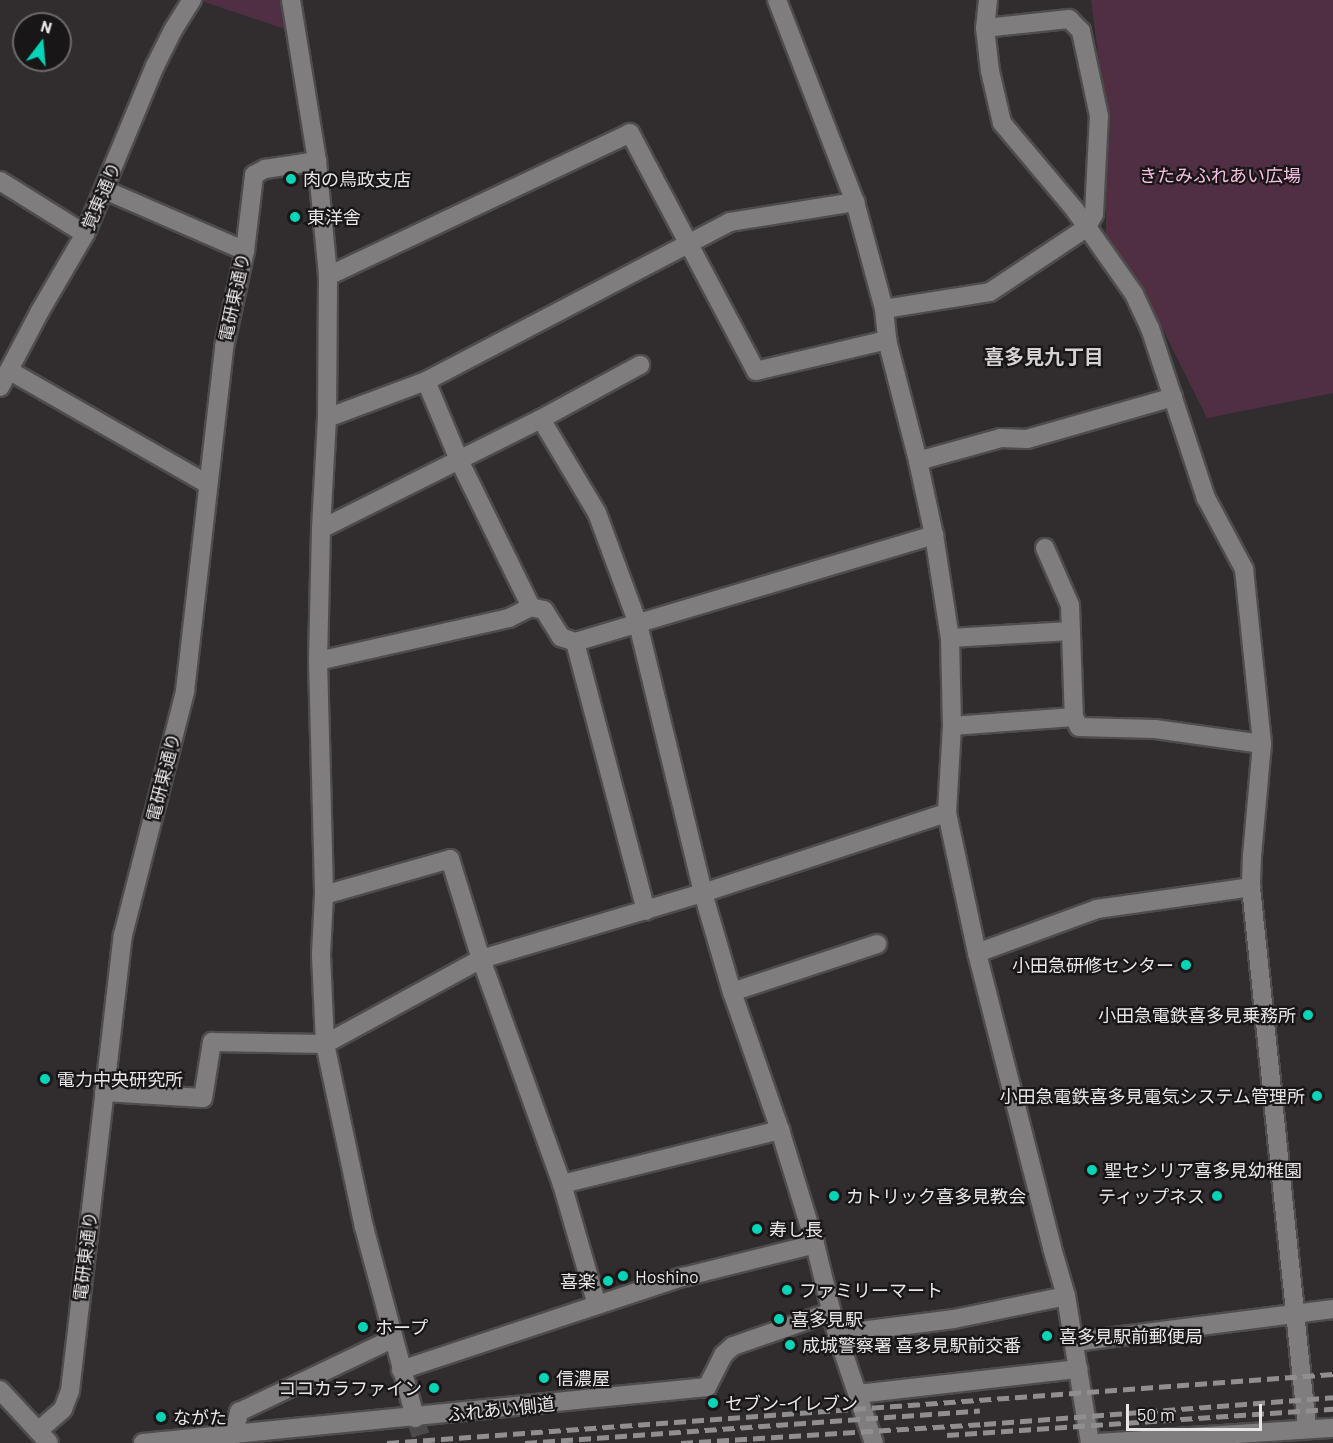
<!DOCTYPE html>
<meta charset="utf-8">
<style>
body{margin:0}
#map{position:relative;width:1333px;height:1443px;overflow:hidden;background:#312d2f;font-family:Barlow,"Noto Sans JP",sans-serif}
div>[style]{position:absolute}
.green>*{inset:0;background:#512f43}
.street-tunnel>*{height:18px;margin-top:-9px;transform-origin:0;background:repeating-linear-gradient(90deg,#4c494b 0 18px,transparent 0 27px)}
.roads{filter:drop-shadow(2px 0 #4e4c4d) drop-shadow(-2px 0 #4e4c4d) drop-shadow(0 2px #4e4c4d) drop-shadow(0 -2px #4e4c4d)}
.street>*{height:18px;margin:-9px;padding:0 9px;transform-origin:9px;border-radius:9px;background:#807d7f}
.secondary>*{height:18px;margin:-9px;padding:0 9px;transform-origin:9px;border-radius:9px;background:#807d7f}
.rail>*{height:4.5px;margin-top:-2.25px;transform-origin:0;background:repeating-linear-gradient(90deg,#918e90 0 12px,transparent 0 18px)}
.dots>*{width:16px;height:16px;translate:-50% -50%;box-sizing:border-box;border:3px solid #181617;border-radius:50%}
span{translate:-50% -50%;white-space:nowrap;text-align:center;line-height:1.15;-webkit-text-stroke:4.5px #181617;paint-order:stroke}
.park-label{font-size:18px;color:#f8c0df}
.poi-label{font-size:18px;color:#e8e6e7}
.left{translate:0 -50%;text-align:left}
.right{translate:-100% -50%;text-align:right}
.street-label{font-size:18px;color:#e8e6e7}
.neighbourhood-label{font-size:20px;color:#d6d2d4;font-weight:700}
.north{position:absolute;left:12px;top:12px;width:60px;height:60px;box-sizing:border-box;background:#181617;border:2px solid #6b696a;border-radius:50%;rotate:16deg;font-size:16px;font-weight:700;line-height:24px;text-align:center;color:#e8e6e7}
.north::after{content:'';display:block;margin:auto;width:21px;height:27px;background:#00d5b7;clip-path:polygon(50% 0,100% 100%,50% 72%,0 100%)}
.scale{position:absolute;left:1126px;top:1404px;width:136px;height:27px;box-sizing:border-box;border:3px solid #e8e6e7;border-top:0;padding-left:8px;font-size:18px;line-height:21px;white-space:nowrap;color:#e8e6e7;-webkit-text-stroke:4px #181617;paint-order:stroke}
</style>
<div id="map">
<div class="green">
<i style="clip-path:polygon(199px 0,286px 0,288px 30px)"></i>
<i style="clip-path:polygon(1091px 0,1333px 0,1333px 393px,1207px 418px,1144px 292px,1106px 234px,1106px 115px)"></i>
</div>
<div class="street-tunnel">
<i style="left:415px;top:1418px;width:26px;rotate:72deg"></i>
</div>
<div class="roads">
<div class="street">
<i style="left:291px;top:0;width:163px;rotate:80.8deg"></i>
<i style="left:317px;top:161px;width:116px;rotate:84.5deg"></i>
<i style="left:328px;top:276px;width:142px;rotate:90.4deg"></i>
<i style="left:327px;top:418px;width:111px;rotate:93.1deg"></i>
<i style="left:321px;top:529px;width:132px;rotate:91.3deg"></i>
<i style="left:318px;top:661px;width:234px;rotate:88.5deg"></i>
<i style="left:324px;top:895px;width:60px;rotate:92.9deg"></i>
<i style="left:321px;top:955px;width:89px;rotate:87.4deg"></i>
<i style="left:325px;top:1044px;width:187px;rotate:78deg"></i>
<i style="left:364px;top:1227px;width:198px;rotate:75deg"></i>
<i style="left:777px;top:0;width:217px;rotate:68.9deg"></i>
<i style="left:855px;top:202px;width:111px;rotate:74.8deg"></i>
<i style="left:884px;top:309px;width:31px;rotate:84deg"></i>
<i style="left:887px;top:340px;width:125px;rotate:75.6deg"></i>
<i style="left:918px;top:461px;width:76px;rotate:77.8deg"></i>
<i style="left:934px;top:535px;width:104px;rotate:81.2deg"></i>
<i style="left:950px;top:638px;width:88px;rotate:88.7deg"></i>
<i style="left:952px;top:726px;width:87px;rotate:93.3deg"></i>
<i style="left:947px;top:813px;width:143px;rotate:77.9deg"></i>
<i style="left:977px;top:953px;width:304px;rotate:75.7deg"></i>
<i style="left:1052px;top:1248px;width:50px;rotate:73.7deg"></i>
<i style="left:1066px;top:1296px;width:149px;rotate:80.7deg"></i>
<i style="left:988px;top:0;width:28px;rotate:96deg"></i>
<i style="left:985px;top:28px;width:43px;rotate:83.4deg"></i>
<i style="left:990px;top:71px;width:53px;rotate:77deg"></i>
<i style="left:1002px;top:123px;width:114px;rotate:50deg"></i>
<i style="left:1075px;top:210px;width:103px;rotate:54.9deg"></i>
<i style="left:1134px;top:294px;width:38px;rotate:65deg"></i>
<i style="left:1150px;top:328px;width:179px;rotate:71.8deg"></i>
<i style="left:1206px;top:498px;width:81px;rotate:61.8deg"></i>
<i style="left:1244px;top:569px;width:176px;rotate:84.1deg"></i>
<i style="left:1262px;top:744px;width:111px;rotate:95.1deg"></i>
<i style="left:1252px;top:855px;width:32px;rotate:92deg"></i>
<i style="left:1251px;top:887px;width:544px;rotate:84.09deg"></i>
<i style="left:0;top:181px;width:100px;rotate:31.9deg"></i>
<i style="left:105px;top:190px;width:153px;rotate:23.5deg"></i>
<i style="left:328px;top:276px;width:334px;rotate:-25.3deg"></i>
<i style="left:630px;top:133px;width:269px;rotate:62.1deg"></i>
<i style="left:756px;top:371px;width:135px;rotate:-13.3deg"></i>
<i style="left:884px;top:309px;width:107px;rotate:-9.1deg"></i>
<i style="left:990px;top:292px;width:115px;rotate:-33.7deg"></i>
<i style="left:1086px;top:228px;width:16px;rotate:-60deg"></i>
<i style="left:1094px;top:214px;width:98px;rotate:-87.1deg"></i>
<i style="left:1099px;top:116px;width:87px;rotate:-102deg"></i>
<i style="left:1081px;top:31px;width:17px;rotate:-135deg"></i>
<i style="left:1069px;top:19px;width:84px;rotate:173.9deg"></i>
<i style="left:10px;top:371px;width:227px;rotate:29.8deg"></i>
<i style="left:426px;top:381px;width:86px;rotate:67.3deg"></i>
<i style="left:459px;top:460px;width:164px;rotate:63.9deg"></i>
<i style="left:531px;top:607px;width:13px;rotate:13deg"></i>
<i style="left:544px;top:610px;width:32px;rotate:58deg"></i>
<i style="left:561px;top:637px;width:15px;rotate:20deg"></i>
<i style="left:575px;top:642px;width:278px;rotate:75.2deg"></i>
<i style="left:0;top:387px;width:86px;rotate:-62.2deg"></i>
<i style="left:40px;top:311px;width:89px;rotate:-59.7deg"></i>
<i style="left:85px;top:234px;width:182px;rotate:-67.4deg"></i>
<i style="left:155px;top:66px;width:40px;rotate:-63.4deg"></i>
<i style="left:173px;top:30px;width:36px;rotate:-58deg"></i>
<i style="left:327px;top:418px;width:106px;rotate:-20.5deg"></i>
<i style="left:426px;top:381px;width:343px;rotate:-27.6deg"></i>
<i style="left:730px;top:222px;width:127px;rotate:-9.1deg"></i>
<i style="left:541px;top:419px;width:109px;rotate:59.2deg"></i>
<i style="left:597px;top:513px;width:118px;rotate:69.7deg"></i>
<i style="left:918px;top:461px;width:86px;rotate:-15.5deg"></i>
<i style="left:1001px;top:438px;width:26px;rotate:2deg"></i>
<i style="left:1027px;top:439px;width:152px;rotate:-16deg"></i>
<i style="left:321px;top:529px;width:246px;rotate:-26.6deg"></i>
<i style="left:541px;top:419px;width:113px;rotate:-28.6deg"></i>
<i style="left:1045px;top:548px;width:62px;rotate:66.3deg"></i>
<i style="left:1070px;top:605px;width:112px;rotate:88deg"></i>
<i style="left:1074px;top:717px;width:11px;rotate:63deg"></i>
<i style="left:1079px;top:727px;width:76px;rotate:1.5deg"></i>
<i style="left:1155px;top:729px;width:108px;rotate:8deg"></i>
<i style="left:950px;top:638px;width:121px;rotate:-3.3deg"></i>
<i style="left:575px;top:642px;width:375px;rotate:-16.6deg"></i>
<i style="left:318px;top:661px;width:196px;rotate:-12.7deg"></i>
<i style="left:509px;top:618px;width:25px;rotate:-27deg"></i>
<i style="left:952px;top:726px;width:122px;rotate:-4.2deg"></i>
<i style="left:703px;top:893px;width:103px;rotate:73.7deg"></i>
<i style="left:732px;top:992px;width:146px;rotate:70.8deg"></i>
<i style="left:780px;top:1130px;width:119px;rotate:72.9deg"></i>
<i style="left:815px;top:1244px;width:93px;rotate:76.3deg"></i>
<i style="left:837px;top:1334px;width:115px;rotate:71.3deg"></i>
<i style="left:324px;top:895px;width:131px;rotate:-15.9deg"></i>
<i style="left:450px;top:859px;width:105px;rotate:72.8deg"></i>
<i style="left:481px;top:959px;width:239px;rotate:70.2deg"></i>
<i style="left:562px;top:1184px;width:126px;rotate:73.9deg"></i>
<i style="left:977px;top:953px;width:128px;rotate:-20.1deg"></i>
<i style="left:1097px;top:909px;width:156px;rotate:-8.1deg"></i>
<i style="left:732px;top:992px;width:153px;rotate:-18.3deg"></i>
<i style="left:104px;top:1092px;width:99px;rotate:3.5deg"></i>
<i style="left:203px;top:1098px;width:57px;rotate:-80.9deg"></i>
<i style="left:212px;top:1042px;width:113px;rotate:1deg"></i>
<i style="left:325px;top:1044px;width:178px;rotate:-28.6deg"></i>
<i style="left:481px;top:959px;width:232px;rotate:-16.6deg"></i>
<i style="left:703px;top:893px;width:257px;rotate:-18.2deg"></i>
<i style="left:562px;top:1184px;width:225px;rotate:-13.9deg"></i>
<i style="left:837px;top:1334px;width:118px;rotate:-7.3deg"></i>
<i style="left:954px;top:1319px;width:114px;rotate:-11.6deg"></i>
<i style="left:1075px;top:1342px;width:260px;rotate:-7.3deg"></i>
<i style="left:401px;top:1370px;width:297px;rotate:-18.3deg"></i>
<i style="left:683px;top:1277px;width:136px;rotate:-14deg"></i>
<i style="left:858px;top:1394px;width:222px;rotate:-6.5deg"></i>
<i style="left:38px;top:1431px;width:33px;rotate:-41deg"></i>
<i style="left:63px;top:1409px;width:19px;rotate:-69deg"></i>
<i style="left:70px;top:1391px;width:459px;rotate:-83.4deg"></i>
<i style="left:123px;top:935px;width:252px;rotate:-75.7deg"></i>
<i style="left:185px;top:691px;width:346px;rotate:-83.5deg"></i>
<i style="left:224px;top:347px;width:98px;rotate:-77.7deg"></i>
<i style="left:245px;top:251px;width:77px;rotate:-83.2deg"></i>
<i style="left:254px;top:175px;width:13px;rotate:-29deg"></i>
<i style="left:265px;top:169px;width:53px;rotate:-8.7deg"></i>
<i style="left:234px;top:1435px;width:24px;rotate:-78deg"></i>
<i style="left:239px;top:1412px;width:170px;rotate:-25.5deg"></i>
<i style="left:143px;top:1443px;width:567px;rotate:-5.67deg"></i>
<i style="left:707px;top:1387px;width:36px;rotate:-63deg"></i>
<i style="left:723px;top:1355px;width:13px;rotate:-42deg"></i>
<i style="left:733px;top:1346px;width:104px;rotate:-19.1deg"></i>
<i style="left:1099px;top:1443px;width:234px;rotate:-3.7deg"></i>
</div>
<div class="secondary">
<i style="left:638px;top:624px;width:277px;rotate:76.4deg"></i>
<i style="left:0;top:1390px;width:72px;rotate:47.2deg"></i>
</div>
</div>
<div class="rail">
<i style="left:947px;top:1435px;width:387px;rotate:-3.9deg"></i>
<i style="left:387px;top:1443px;width:949px;rotate:-4.17deg"></i>
<i style="left:525px;top:1443px;width:456px;rotate:-4.1deg"></i>
<i style="left:681px;top:1443px;width:304px;rotate:-3.6deg"></i>
<i style="left:984px;top:1424px;width:350px;rotate:-4.4deg"></i>
</div>
<div class="dots">
<i style="left:291px;top:179px;background:#00d5b7"></i>
<i style="left:295px;top:217px;background:#00d5b7"></i>
<i style="left:1186px;top:965px;background:#00d5b7"></i>
<i style="left:1308px;top:1015px;background:#00d5b7"></i>
<i style="left:45px;top:1079px;background:#00d5b7"></i>
<i style="left:1317px;top:1096px;background:#00d5b7"></i>
<i style="left:1092px;top:1170px;background:#00d5b7"></i>
<i style="left:834px;top:1196px;background:#00d5b7"></i>
<i style="left:1217px;top:1196px;background:#00d5b7"></i>
<i style="left:757px;top:1229px;background:#00d5b7"></i>
<i style="left:623px;top:1276px;background:#00d5b7"></i>
<i style="left:608px;top:1281px;background:#00d5b7"></i>
<i style="left:787px;top:1290px;background:#00d5b7"></i>
<i style="left:779px;top:1319px;background:#00d5b7"></i>
<i style="left:363px;top:1327px;background:#00d5b7"></i>
<i style="left:1047px;top:1336px;background:#00d5b7"></i>
<i style="left:790px;top:1345px;background:#00d5b7"></i>
<i style="left:544px;top:1378px;background:#00d5b7"></i>
<i style="left:434px;top:1388px;background:#00d5b7"></i>
<i style="left:713px;top:1403px;background:#00d5b7"></i>
<i style="left:161px;top:1417px;background:#00d5b7"></i>
</div>
<div class="park-label">
<span style="left:1220px;top:175px">きたみふれあい広場</span>
</div>
<div class="poi-label">
<span class="left" style="left:303px;top:179px">肉の鳥政支店</span>
<span class="left" style="left:307px;top:217px">東洋舎</span>
<span class="right" style="left:1174px;top:965px">小田急研修センター</span>
<span class="right" style="left:1296px;top:1015px">小田急電鉄喜多見乗務所</span>
<span class="left" style="left:57px;top:1079px">電力中央研究所</span>
<span class="right" style="left:1305px;top:1096px">小田急電鉄喜多見電気システム管理所</span>
<span class="left" style="left:1104px;top:1170px">聖セシリア喜多見幼稚園</span>
<span class="left" style="left:846px;top:1196px">カトリック喜多見教会</span>
<span class="right" style="left:1205px;top:1196px">ティップネス</span>
<span class="left" style="left:769px;top:1229px">寿し長</span>
<span class="left" style="left:635px;top:1276px">Hoshino</span>
<span class="right" style="left:596px;top:1281px">喜楽</span>
<span class="left" style="left:799px;top:1290px">ファミリーマート</span>
<span class="left" style="left:791px;top:1319px">喜多見駅</span>
<span class="left" style="left:375px;top:1327px">ホープ</span>
<span class="left" style="left:1059px;top:1336px">喜多見駅前郵便局</span>
<span class="left" style="left:802px;top:1345px">成城警察署 喜多見駅前交番</span>
<span class="left" style="left:556px;top:1378px">信濃屋</span>
<span class="right" style="left:422px;top:1388px">ココカラファイン</span>
<span class="left" style="left:725px;top:1403px">セブン-イレブン</span>
<span class="left" style="left:173px;top:1417px">ながた</span>
</div>
<div class="street-label">
<span style="left:101px;top:196px;rotate:-67deg">覚東通り</span>
<span style="left:234px;top:297px;rotate:-78deg">電研東通り</span>
<span style="left:163px;top:777px;rotate:-76deg">電研東通り</span>
<span style="left:85px;top:1256px;rotate:-83deg">電研東通り</span>
<span style="left:501px;top:1409px;rotate:-6deg">ふれあい側道</span>
</div>
<div class="neighbourhood-label">
<span style="left:1044px;top:356px">喜多見九丁目</span>
</div>
<div class="north">N</div>
<div class="scale">50 m</div>
</div>
